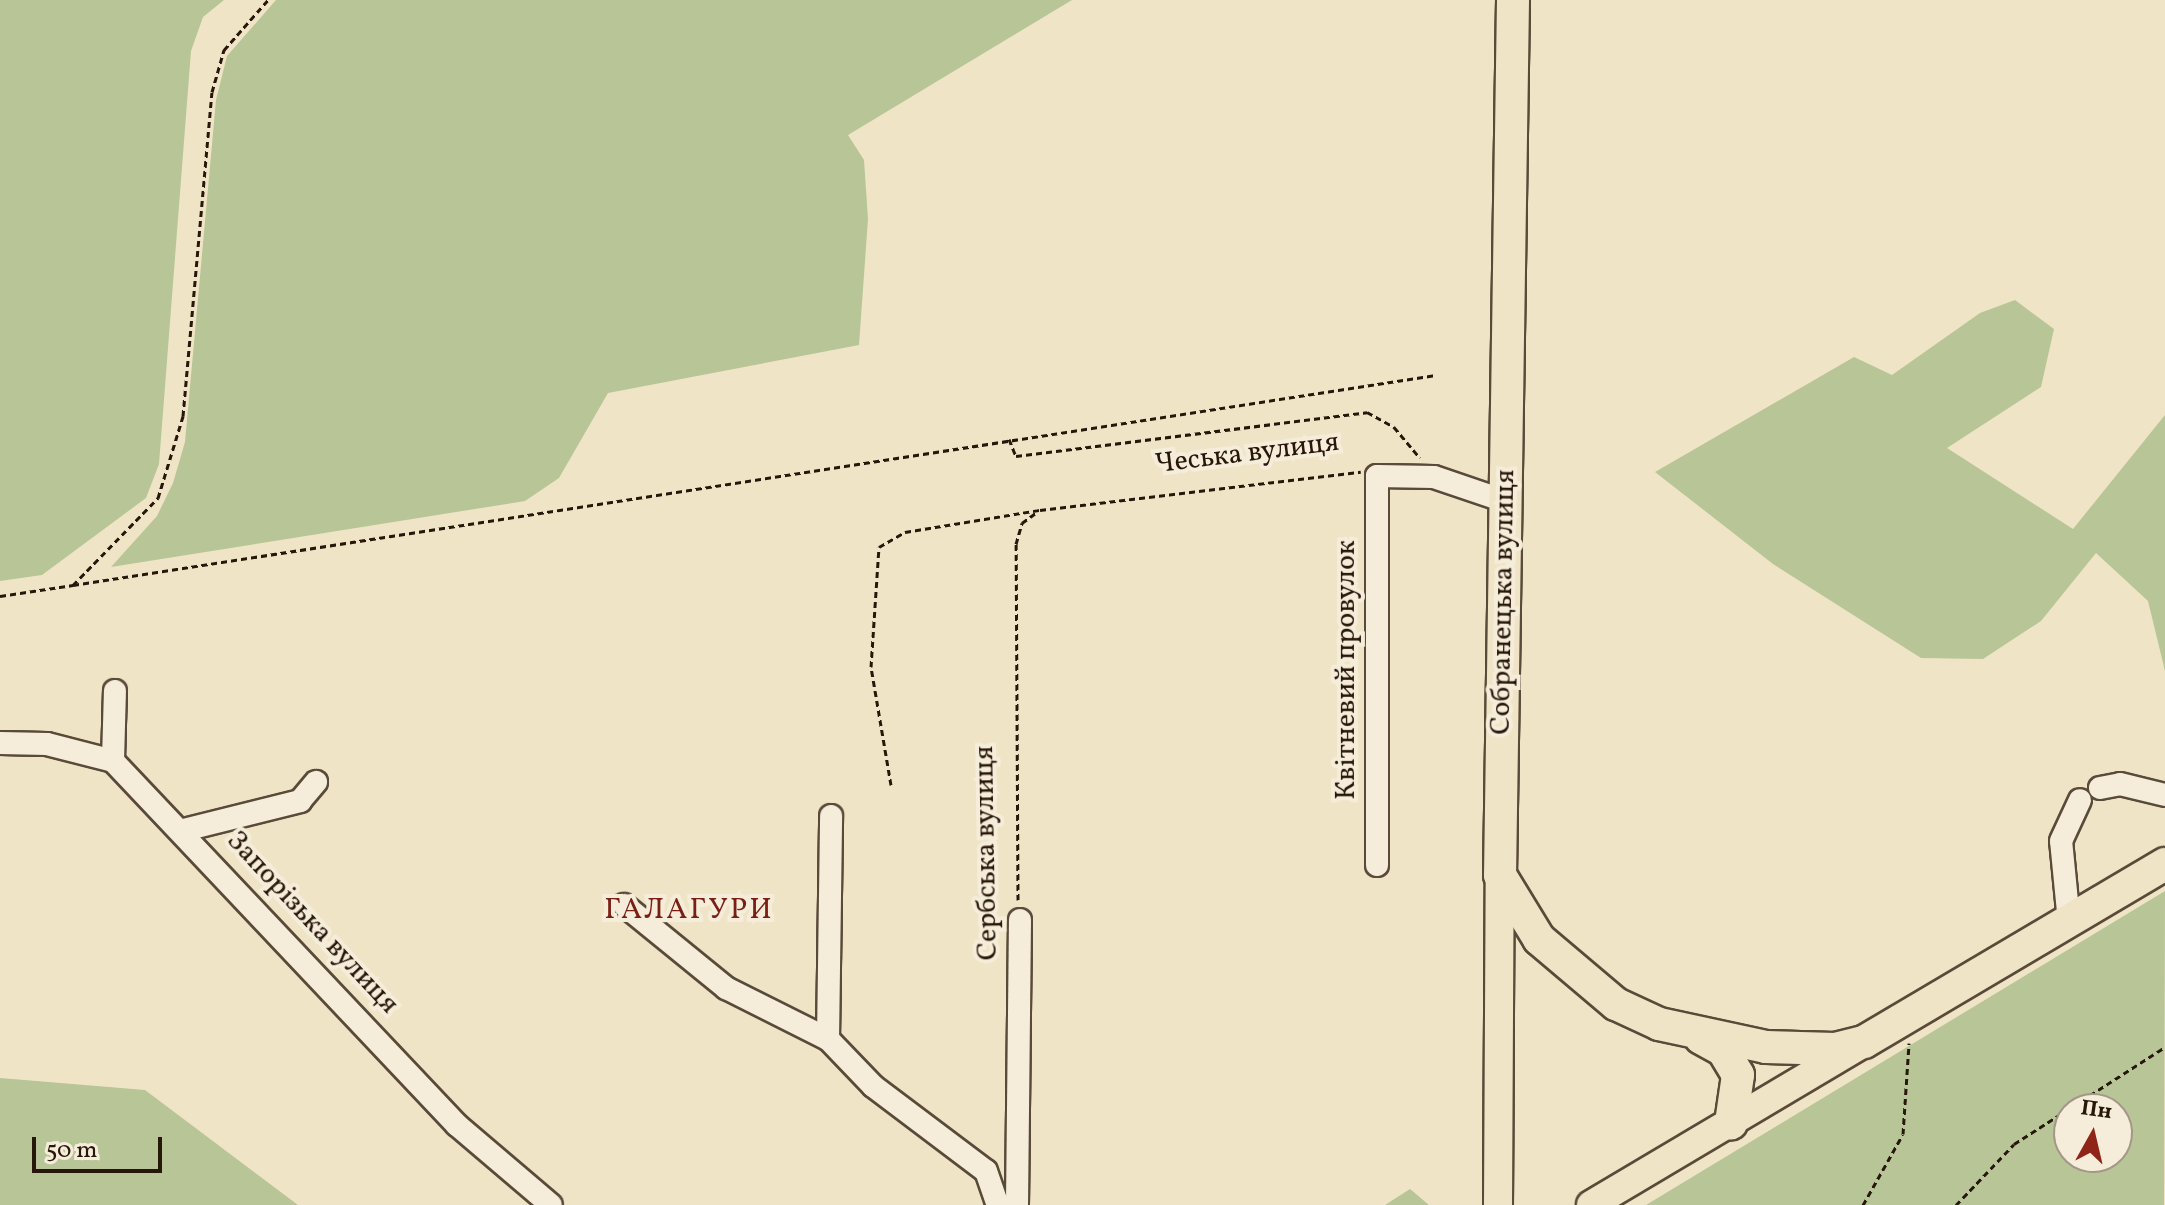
<!DOCTYPE html>
<meta charset="utf-8">
<style>
body{margin:0}
#map{position:relative;width:2165px;height:1205px;overflow:hidden;background:#f0e4c6;font-family:Vollkorn,serif}
div>[style]{position:absolute}
.green>*{inset:0;background:#b7c597}
.path>*{height:3px;margin-top:-1.5px;transform-origin:0;background:repeating-linear-gradient(90deg,#27160a 0 6px,transparent 0 10px)}
.roads{filter:drop-shadow(2px 0 #594a39) drop-shadow(-2px 0 #594a39) drop-shadow(0 2px #594a39) drop-shadow(0 -2px #594a39)}
.minor>*{height:22px;margin:-11px;padding:0 11px;transform-origin:11px;border-radius:11px;background:#f5edda}
.major>*{height:28px;margin:-14px;padding:0 14px;transform-origin:14px;border-radius:14px;background:#f0e4c6}
.highway>*{height:32px;margin:-16px;padding:0 16px;transform-origin:16px;border-radius:16px;background:#f0e4c6}
span{translate:-50% -50%;white-space:nowrap;text-align:center;line-height:1.15;-webkit-text-stroke:8px #f5edda;paint-order:stroke}
.street-label{font-size:28px;color:#27160a}
.neighbourhood-label{font-size:30px;color:#7a1f14;letter-spacing:2px}
.north{position:absolute;left:2053px;top:1093px;width:80px;height:80px;box-sizing:border-box;background:#f5edda;border:2px solid #a39787;border-radius:50%;rotate:8deg;font-size:22px;font-weight:700;line-height:32px;text-align:center;color:#27160a}
.north::after{content:'';display:block;margin:auto;width:28px;height:36px;background:#8f2418;clip-path:polygon(50% 0,100% 100%,50% 72%,0 100%)}
.scale{position:absolute;left:32px;top:1137px;width:130px;height:36px;box-sizing:border-box;border:4px solid #27160a;border-top:0;padding-left:10px;font-size:24px;line-height:28px;white-space:nowrap;color:#27160a;-webkit-text-stroke:6px #f5edda;paint-order:stroke}
</style>
<div id="map">
<div class="green">
<i style="clip-path:polygon(0 0,224px 0,203px 17px,191px 51px,159px 464px,146px 498px,42px 575px,0 581px)"></i>
<i style="clip-path:polygon(276px 0,1072px 0,848px 135px,864px 160px,868px 219px,859px 345px,608px 393px,559px 478px,525px 501px,111px 567px,157px 516px,173px 483px,185px 442px,216px 100px,227px 56px)"></i>
<i style="clip-path:polygon(2015px 300px,2054px 329px,2041px 387px,1947px 448px,2073px 529px,2165px 415px,2165px 671px,2148px 601px,2096px 553px,2041px 621px,1983px 659px,1921px 658px,1773px 564px,1655px 472px,1854px 357px,1892px 375px,1980px 313px)"></i>
<i style="clip-path:polygon(evenodd,2165px 891px,2164px 1205px,1646px 1205px,2165px 891px,2069px 1109px,2117px 1109px,2117px 1157px,2069px 1157px,2069px 1109px)"></i>
<i style="clip-path:polygon(0 1078px,145px 1090px,298px 1205px,0 1205px)"></i>
<i style="clip-path:polygon(1410px 1189px,1429px 1205px,1384px 1205px,1385px 1205px)"></i>
</div>
<div class="path">
<i style="left:1009px;top:439px;width:18px;rotate:68deg"></i>
<i style="left:1016px;top:456px;width:354px;rotate:-7.1deg"></i>
<i style="left:1367px;top:412px;width:31px;rotate:29deg"></i>
<i style="left:1394px;top:427px;width:40px;rotate:50deg"></i>
<i style="left:73px;top:585px;width:1379px;rotate:-8.76deg"></i>
<i style="left:0;top:596px;width:74px;rotate:-8.6deg"></i>
<i style="left:73px;top:585px;width:122px;rotate:-45.7deg"></i>
<i style="left:158px;top:498px;width:86px;rotate:-73deg"></i>
<i style="left:183px;top:416px;width:325px;rotate:-84.9deg"></i>
<i style="left:212px;top:92px;width:44px;rotate:-74.1deg"></i>
<i style="left:224px;top:50px;width:67px;rotate:-48.7deg"></i>
<i style="left:891px;top:785px;width:120px;rotate:-99.6deg"></i>
<i style="left:871px;top:667px;width:120px;rotate:-86.2deg"></i>
<i style="left:879px;top:547px;width:30px;rotate:-30deg"></i>
<i style="left:905px;top:532px;width:137px;rotate:-9.3deg"></i>
<i style="left:1040px;top:510px;width:323px;rotate:-6.8deg"></i>
<i style="left:1018px;top:900px;width:356px;rotate:-90.3deg"></i>
<i style="left:1016px;top:544px;width:22px;rotate:-74deg"></i>
<i style="left:1022px;top:523px;width:19px;rotate:-36deg"></i>
<i style="left:1863px;top:1205px;width:81px;rotate:-60.6deg"></i>
<i style="left:1903px;top:1134px;width:91px;rotate:-86.2deg"></i>
<i style="left:1956px;top:1205px;width:84px;rotate:-46.4deg"></i>
<i style="left:2014px;top:1144px;width:179px;rotate:-32.7deg"></i>
</div>
<div class="roads">
<div class="minor">
<i style="left:0;top:743px;width:47px;rotate:1.2deg"></i>
<i style="left:47px;top:744px;width:68px;rotate:14.4deg"></i>
<i style="left:113px;top:761px;width:501px;rotate:46.62deg"></i>
<i style="left:457px;top:1125px;width:123px;rotate:40.4deg"></i>
<i style="left:113px;top:761px;width:70px;rotate:-88.4deg"></i>
<i style="left:2100px;top:788px;width:20px;rotate:-11deg"></i>
<i style="left:2120px;top:784px;width:46px;rotate:13.7deg"></i>
<i style="left:184px;top:830px;width:120px;rotate:-14deg"></i>
<i style="left:300px;top:801px;width:25px;rotate:-50deg"></i>
<i style="left:1377px;top:865px;width:389px;rotate:-90deg"></i>
<i style="left:1377px;top:476px;width:57px;rotate:1deg"></i>
<i style="left:1434px;top:477px;width:75px;rotate:18.7deg"></i>
<i style="left:624px;top:905px;width:132px;rotate:39.1deg"></i>
<i style="left:726px;top:988px;width:114px;rotate:26.6deg"></i>
<i style="left:828px;top:1039px;width:65px;rotate:46.2deg"></i>
<i style="left:873px;top:1086px;width:141px;rotate:37deg"></i>
<i style="left:986px;top:1171px;width:36px;rotate:71deg"></i>
<i style="left:2069px;top:922px;width:81px;rotate:-95.6deg"></i>
<i style="left:2061px;top:841px;width:45px;rotate:-65.1deg"></i>
<i style="left:828px;top:1039px;width:223px;rotate:-89.2deg"></i>
<i style="left:1017px;top:1205px;width:285px;rotate:-89.4deg"></i>
</div>
<div class="major">
<i style="left:1498px;top:1205px;width:330px;rotate:-89.7deg"></i>
<i style="left:1591px;top:1205px;width:313px;rotate:-30.7deg"></i>
</div>
<div class="highway">
<i style="left:1513px;top:0;width:875px;rotate:90.85deg"></i>
<i style="left:1500px;top:875px;width:75px;rotate:58.6deg"></i>
<i style="left:1539px;top:939px;width:101px;rotate:40.2deg"></i>
<i style="left:1616px;top:1004px;width:47px;rotate:24.9deg"></i>
<i style="left:1659px;top:1024px;width:109px;rotate:12.1deg"></i>
<i style="left:1766px;top:1047px;width:69px;rotate:1.7deg"></i>
<i style="left:1835px;top:1049px;width:30px;rotate:-14deg"></i>
<i style="left:1864px;top:1042px;width:350px;rotate:-30.6deg"></i>
<i style="left:1701px;top:1038px;width:25px;rotate:29deg"></i>
<i style="left:1723px;top:1050px;width:29px;rotate:59deg"></i>
<i style="left:1738px;top:1075px;width:49px;rotate:98.3deg"></i>
</div>
</div>
<div class="street-label">
<span style="left:1247px;top:454px;rotate:-7deg">Чеська вулиця</span>
<span style="left:1504px;top:602px;rotate:-89deg">Собранецька вулиця</span>
<span style="left:1347px;top:670px;rotate:-90deg">Квітневий провулок</span>
<span style="left:987px;top:853px;rotate:-91deg">Сербська вулиця</span>
<span style="left:312px;top:923px;rotate:47deg">Запорізька вулиця</span>
</div>
<div class="neighbourhood-label">
<span style="left:689px;top:910px">ГАЛАГУРИ</span>
</div>
<div class="north">Пн</div>
<div class="scale">50 m</div>
</div>
